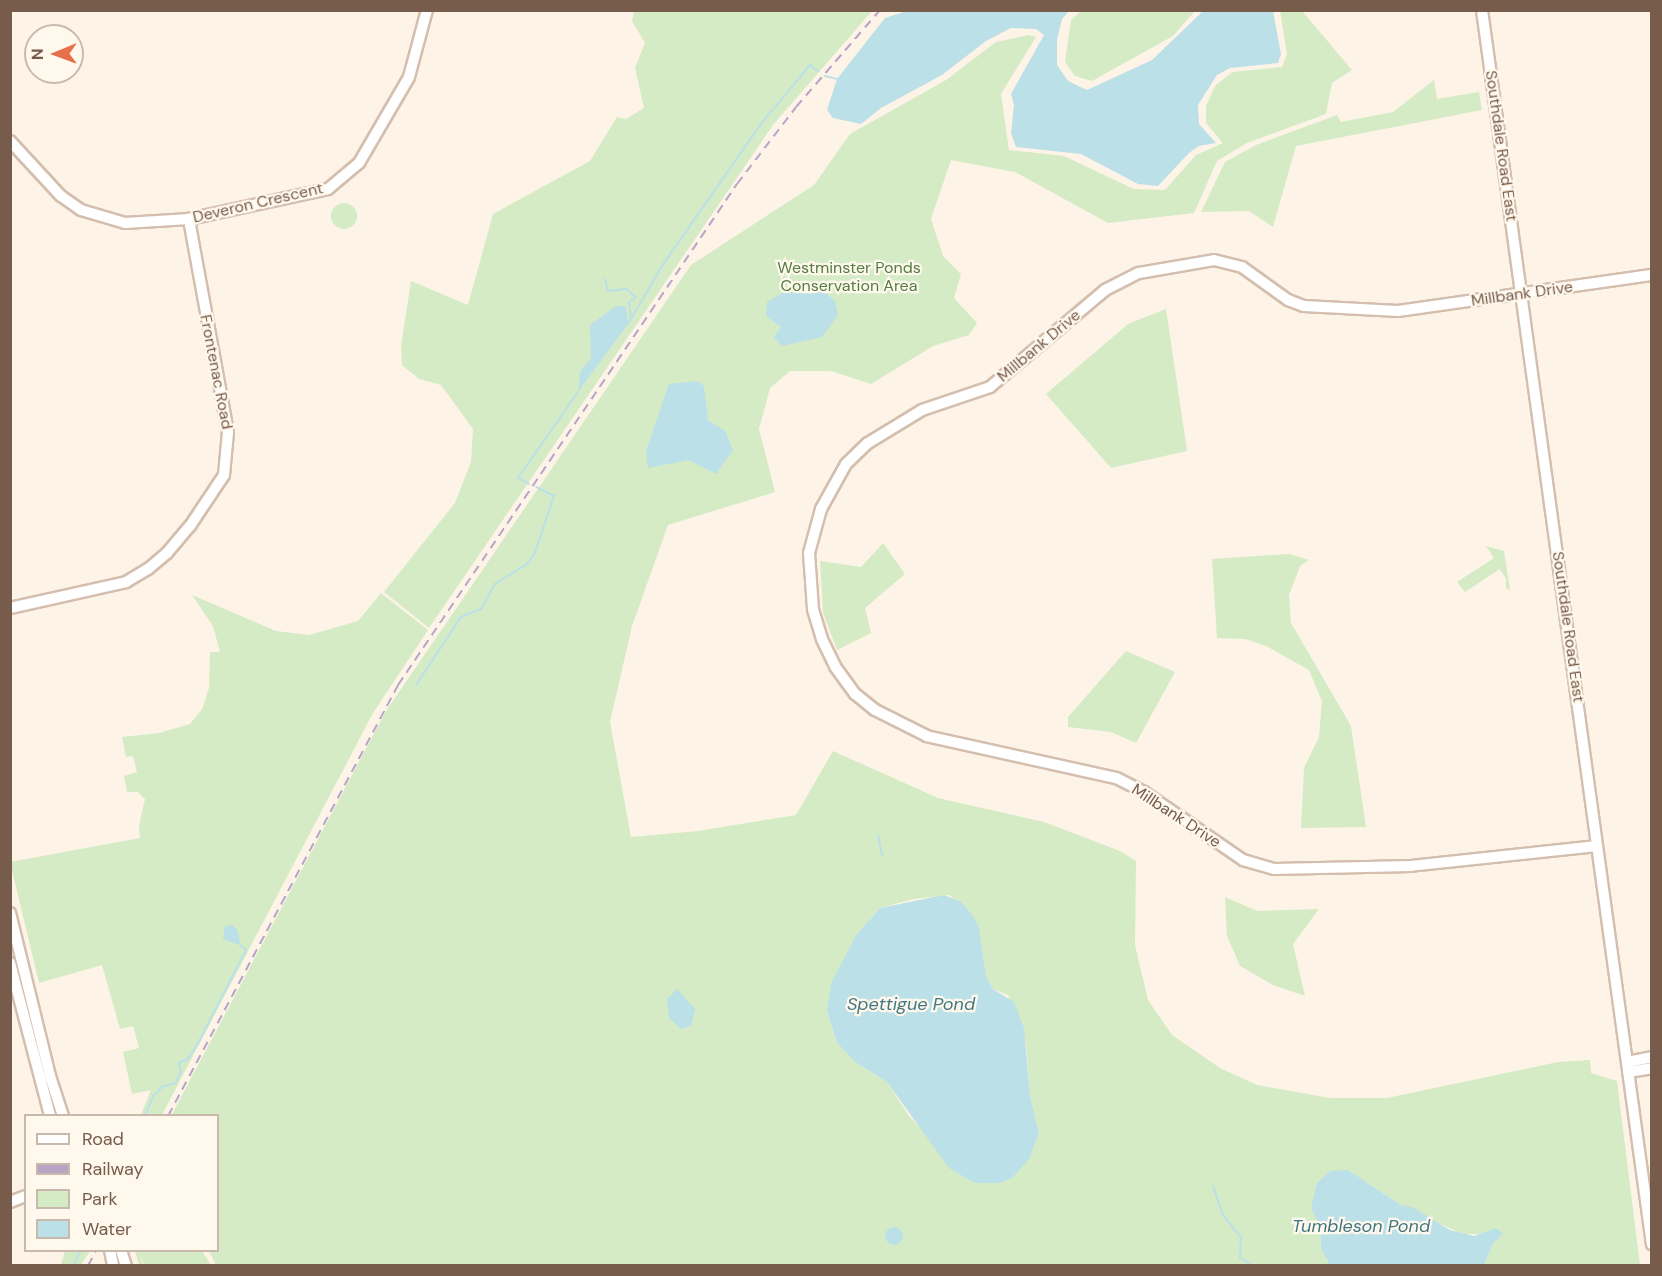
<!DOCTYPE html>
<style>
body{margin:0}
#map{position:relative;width:1662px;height:1276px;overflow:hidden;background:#fdf4e7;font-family:"DM Sans",sans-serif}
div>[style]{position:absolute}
.green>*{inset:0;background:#d4ebc5}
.round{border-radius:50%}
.water>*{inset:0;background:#bbe0e7}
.stream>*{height:2px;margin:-1px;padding:0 1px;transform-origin:1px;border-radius:1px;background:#bbe0e7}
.roads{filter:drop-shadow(2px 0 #d4bead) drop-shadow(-2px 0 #d4bead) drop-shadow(0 2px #d4bead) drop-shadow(0 -2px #d4bead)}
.secondary>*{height:10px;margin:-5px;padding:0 5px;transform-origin:5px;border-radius:5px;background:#fff}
.rail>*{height:2px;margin-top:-1px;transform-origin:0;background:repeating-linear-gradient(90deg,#b7a4c7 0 9px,transparent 0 15px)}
span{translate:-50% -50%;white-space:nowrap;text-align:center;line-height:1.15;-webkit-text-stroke:4.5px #fff8ed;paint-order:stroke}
.street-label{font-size:16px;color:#775b4b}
.park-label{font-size:16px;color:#547d42}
.water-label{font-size:18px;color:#417783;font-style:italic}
.frame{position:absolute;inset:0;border:12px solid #775b4b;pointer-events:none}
.legend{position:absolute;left:24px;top:1114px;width:195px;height:138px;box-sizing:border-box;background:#fff8ed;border:2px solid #c9b9ac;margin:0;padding:8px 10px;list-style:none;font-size:18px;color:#775b4b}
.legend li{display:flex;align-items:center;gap:12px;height:30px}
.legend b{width:30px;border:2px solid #c9b9ac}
.north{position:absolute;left:24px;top:24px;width:60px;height:60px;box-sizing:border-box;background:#fff8ed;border:2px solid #c9b9ac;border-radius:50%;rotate:269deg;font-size:16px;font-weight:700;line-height:24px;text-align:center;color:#775b4b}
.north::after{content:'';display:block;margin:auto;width:21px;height:27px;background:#e76f4b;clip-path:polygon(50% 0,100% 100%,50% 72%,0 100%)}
</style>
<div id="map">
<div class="green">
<i style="clip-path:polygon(1082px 10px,1195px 10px,1195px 11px,1173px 36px,1092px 81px,1075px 76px,1065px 62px,1071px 20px)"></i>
<i style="clip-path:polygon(634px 11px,872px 11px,773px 125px,429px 628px,384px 592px,455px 503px,471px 462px,473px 429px,441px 385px,419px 379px,402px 365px,401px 346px,411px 281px,468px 305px,493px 214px,590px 161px,617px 117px,626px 119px,644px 108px,635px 68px,645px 43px,632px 21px)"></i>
<i style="clip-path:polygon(evenodd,1280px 11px,1302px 11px,1352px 70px,1332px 83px,1326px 114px,1247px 143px,1217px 161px,1194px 213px,1108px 223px,1015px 172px,951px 160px,931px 219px,943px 256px,961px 274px,954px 298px,977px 323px,969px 335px,933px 346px,871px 384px,831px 371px,790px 371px,770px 388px,759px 429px,775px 492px,668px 525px,632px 626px,610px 722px,631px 837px,698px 831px,796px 815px,833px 751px,938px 798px,1044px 822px,1120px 851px,1136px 861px,1135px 945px,1148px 1000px,1172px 1035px,1220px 1068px,1257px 1085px,1330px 1098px,1387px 1098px,1558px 1062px,1590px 1060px,1591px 1073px,1617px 1081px,1640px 1265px,1484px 1265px,1493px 1244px,1503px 1234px,1462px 1234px,1401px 1205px,1368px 1183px,1330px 1171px,1318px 1183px,1311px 1208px,1320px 1227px,1321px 1249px,1330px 1265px,216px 1265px,209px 1251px,218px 1250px,218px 1116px,171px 1116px,386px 711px,691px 265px,814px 185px,850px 134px,946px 80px,996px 42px,1029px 35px,1036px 37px,1001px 94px,1009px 150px,1064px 156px,1134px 189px,1165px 190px,1196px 155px,1223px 143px,1206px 123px,1206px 106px,1215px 86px,1232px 72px,1282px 67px,1287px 54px,1280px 11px,950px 895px,979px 927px,986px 976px,993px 989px,1008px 995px,1026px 1043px,1030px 1095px,1039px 1133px,1000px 1183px,975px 1183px,909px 1116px,887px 1082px,855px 1062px,837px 1043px,827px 1011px,857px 934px,880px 908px,914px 899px,950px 895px)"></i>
<i style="clip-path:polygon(1434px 80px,1437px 99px,1479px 92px,1482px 110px,1296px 146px,1273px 227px,1249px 211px,1201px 212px,1225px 162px,1256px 145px,1337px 115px,1341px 122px,1393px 112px)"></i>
<i class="round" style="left:331px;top:203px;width:26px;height:26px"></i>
<i style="clip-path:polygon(1166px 309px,1187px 451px,1111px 468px,1046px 394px,1128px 324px)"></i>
<i style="clip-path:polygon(883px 543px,905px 574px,865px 608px,871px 633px,837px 650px,823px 613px,820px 561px,861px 567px)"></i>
<i style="clip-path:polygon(1486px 546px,1504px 551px,1510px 590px,1506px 588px,1506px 579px,1500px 569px,1465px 592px,1457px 582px,1494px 558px)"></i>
<i style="clip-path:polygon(1289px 554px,1309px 560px,1300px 566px,1289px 595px,1291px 623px,1351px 726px,1366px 827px,1301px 828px,1304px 768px,1319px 737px,1322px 701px,1309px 670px,1266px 646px,1245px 639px,1217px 638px,1212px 559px)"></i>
<i style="clip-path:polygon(381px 593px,428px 630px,373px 713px,162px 1115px,141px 1115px,151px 1090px,132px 1094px,123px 1052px,139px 1048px,133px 1026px,120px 1029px,102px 965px,39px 983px,10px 862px,140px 838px,139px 826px,145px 799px,138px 792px,127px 792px,124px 776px,137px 772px,133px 756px,126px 757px,122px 737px,159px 733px,190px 724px,202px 709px,209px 688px,210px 652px,220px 652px,213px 626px,192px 595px,276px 631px,309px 635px,358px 621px)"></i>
<i style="clip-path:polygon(1126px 651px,1175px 672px,1136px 743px,1111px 732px,1068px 727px,1068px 717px)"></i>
<i style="clip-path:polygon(1225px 897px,1257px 911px,1319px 909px,1293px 944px,1305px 996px,1273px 985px,1240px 966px,1227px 936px)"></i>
<i style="clip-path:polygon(65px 1251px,65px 1250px,90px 1251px,81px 1265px,61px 1265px)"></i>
<i style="clip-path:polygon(135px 1251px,202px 1251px,211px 1265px,144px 1265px,140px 1254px,143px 1265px,139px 1265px)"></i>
</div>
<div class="water">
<i style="clip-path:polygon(907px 11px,1069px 11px,1062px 19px,1057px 40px,1057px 65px,1068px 81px,1087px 90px,1152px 60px,1203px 11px,1273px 11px,1281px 54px,1278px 63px,1230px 68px,1217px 75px,1198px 105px,1199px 124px,1216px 143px,1199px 146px,1189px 153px,1158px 186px,1138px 184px,1081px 154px,1016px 147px,1011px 133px,1014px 105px,1011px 94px,1044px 35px,1036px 29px,1011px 28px,986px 41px,942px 75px,881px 108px,861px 124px,833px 118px,827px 110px,837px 79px,885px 18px)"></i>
<i style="clip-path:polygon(794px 286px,811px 287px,826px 293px,835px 301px,838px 315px,822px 337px,782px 346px,774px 337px,781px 327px,766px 316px,767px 302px)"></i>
<i style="clip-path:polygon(616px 306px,626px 306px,628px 324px,578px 392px,580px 372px,591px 358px,590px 325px)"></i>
<i style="clip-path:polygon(697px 381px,704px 386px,708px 420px,725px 431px,733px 450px,716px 474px,689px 460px,648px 468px,646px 451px,669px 384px)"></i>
<i style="clip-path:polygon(944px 895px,961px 902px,973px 916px,979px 927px,986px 976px,993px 989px,1014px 1002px,1024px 1028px,1030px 1095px,1039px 1133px,1029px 1159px,1012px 1178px,1000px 1183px,975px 1183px,949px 1168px,887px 1082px,855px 1062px,837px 1043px,827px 1011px,831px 983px,857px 934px,880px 908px)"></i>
<i style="clip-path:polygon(232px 925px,238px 931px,240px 945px,223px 939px,225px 926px)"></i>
<i style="clip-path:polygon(677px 989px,695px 1009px,691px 1026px,681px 1029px,669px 1018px,667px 999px)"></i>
<i style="clip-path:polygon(1348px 1170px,1401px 1205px,1414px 1208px,1450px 1230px,1474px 1236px,1496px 1228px,1503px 1234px,1493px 1244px,1484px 1265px,1330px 1265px,1321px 1249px,1320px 1227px,1311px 1208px,1317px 1183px,1330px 1171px)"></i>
<i class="round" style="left:885px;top:1227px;width:18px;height:18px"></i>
</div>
<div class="stream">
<i style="left:825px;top:76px;width:12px;rotate:14deg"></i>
<i style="left:605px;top:279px;width:12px;rotate:76deg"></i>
<i style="left:608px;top:291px;width:18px;rotate:-6deg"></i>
<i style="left:626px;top:289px;width:13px;rotate:39deg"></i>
<i style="left:636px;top:297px;width:9px;rotate:144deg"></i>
<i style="left:629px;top:302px;width:17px;rotate:83deg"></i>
<i style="left:628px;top:324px;width:71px;rotate:-59.5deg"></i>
<i style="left:664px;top:263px;width:169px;rotate:-55.1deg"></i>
<i style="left:761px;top:124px;width:77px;rotate:-50.3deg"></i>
<i style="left:810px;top:65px;width:10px;rotate:37deg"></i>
<i style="left:529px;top:484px;width:13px;rotate:-151deg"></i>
<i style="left:518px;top:478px;width:105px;rotate:-55.1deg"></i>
<i style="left:416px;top:685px;width:82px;rotate:-56.5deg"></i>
<i style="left:461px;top:617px;width:22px;rotate:-22deg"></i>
<i style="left:481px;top:609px;width:29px;rotate:-61deg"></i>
<i style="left:495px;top:584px;width:39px;rotate:-32deg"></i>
<i style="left:528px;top:563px;width:12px;rotate:-55deg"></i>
<i style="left:535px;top:553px;width:60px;rotate:-71.6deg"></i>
<i style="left:554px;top:496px;width:20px;rotate:-153deg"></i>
<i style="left:878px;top:835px;width:21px;rotate:79deg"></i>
<i style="left:145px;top:1116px;width:22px;rotate:-68deg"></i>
<i style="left:153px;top:1096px;width:13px;rotate:-45deg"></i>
<i style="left:162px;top:1087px;width:14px;rotate:-17deg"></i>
<i style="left:175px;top:1083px;width:13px;rotate:-61deg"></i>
<i style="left:181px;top:1072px;width:9px;rotate:-103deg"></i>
<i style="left:179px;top:1063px;width:10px;rotate:-24deg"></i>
<i style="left:188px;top:1059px;width:17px;rotate:-57deg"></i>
<i style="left:197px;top:1045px;width:107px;rotate:-62.7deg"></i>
<i style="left:246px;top:950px;width:8px;rotate:-140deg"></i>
<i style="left:1213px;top:1186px;width:31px;rotate:71deg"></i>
<i style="left:1223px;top:1215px;width:28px;rotate:51deg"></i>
<i style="left:1241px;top:1237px;width:21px;rotate:93deg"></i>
<i style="left:1240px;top:1258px;width:15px;rotate:32deg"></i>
<i style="left:74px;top:1266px;width:17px;rotate:-69deg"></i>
<i style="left:1319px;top:1266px;width:11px;rotate:-10deg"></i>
</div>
<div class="roads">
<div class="secondary">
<i style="left:1482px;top:10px;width:1246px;rotate:82.16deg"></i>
<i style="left:10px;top:141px;width:75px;rotate:47.2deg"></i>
<i style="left:61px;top:196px;width:24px;rotate:35deg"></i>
<i style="left:81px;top:210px;width:46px;rotate:16.5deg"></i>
<i style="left:125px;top:223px;width:64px;rotate:-3.6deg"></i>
<i style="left:189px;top:219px;width:142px;rotate:-12.2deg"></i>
<i style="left:328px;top:189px;width:40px;rotate:-40deg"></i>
<i style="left:359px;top:163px;width:99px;rotate:-59.8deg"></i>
<i style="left:409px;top:77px;width:69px;rotate:-75deg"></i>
<i style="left:10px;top:608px;width:119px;rotate:-12.6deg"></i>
<i style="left:126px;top:582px;width:26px;rotate:-31deg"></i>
<i style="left:148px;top:569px;width:25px;rotate:-40deg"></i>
<i style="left:167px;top:553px;width:35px;rotate:-50deg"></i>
<i style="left:190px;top:526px;width:61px;rotate:-56.3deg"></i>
<i style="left:224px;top:475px;width:43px;rotate:-84.7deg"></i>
<i style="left:228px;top:432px;width:217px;rotate:-100.4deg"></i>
<i style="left:1597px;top:846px;width:187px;rotate:173.9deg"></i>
<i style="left:1411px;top:866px;width:137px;rotate:178.7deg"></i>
<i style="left:1274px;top:869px;width:32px;rotate:-164deg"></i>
<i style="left:1243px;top:860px;width:120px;rotate:-145.5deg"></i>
<i style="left:1144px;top:792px;width:31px;rotate:-153deg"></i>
<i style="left:1116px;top:778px;width:194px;rotate:-167.5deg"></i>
<i style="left:927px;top:736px;width:58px;rotate:-153.4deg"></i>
<i style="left:875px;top:710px;width:26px;rotate:-141deg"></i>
<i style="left:855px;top:694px;width:34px;rotate:-126deg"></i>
<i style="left:835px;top:666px;width:30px;rotate:-116deg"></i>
<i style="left:822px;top:639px;width:31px;rotate:-107deg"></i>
<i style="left:813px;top:609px;width:56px;rotate:-94.1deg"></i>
<i style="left:809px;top:553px;width:46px;rotate:-74.7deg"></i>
<i style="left:821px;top:509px;width:51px;rotate:-60.9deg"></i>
<i style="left:846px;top:464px;width:30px;rotate:-44deg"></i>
<i style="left:868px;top:443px;width:63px;rotate:-31.4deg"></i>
<i style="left:922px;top:410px;width:72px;rotate:-18.7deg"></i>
<i style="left:990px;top:387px;width:150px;rotate:-40.1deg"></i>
<i style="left:1105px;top:290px;width:38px;rotate:-27deg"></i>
<i style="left:1139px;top:273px;width:76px;rotate:-9.8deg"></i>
<i style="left:1214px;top:260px;width:29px;rotate:14deg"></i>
<i style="left:1242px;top:267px;width:57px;rotate:35.7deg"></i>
<i style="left:1288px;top:300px;width:17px;rotate:21deg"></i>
<i style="left:1304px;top:306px;width:94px;rotate:3deg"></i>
<i style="left:1398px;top:311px;width:257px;rotate:-8.1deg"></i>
<i style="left:10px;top:913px;width:168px;rotate:76.2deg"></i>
<i style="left:50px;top:1076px;width:42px;rotate:72deg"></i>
<i style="left:10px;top:963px;width:158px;rotate:75.3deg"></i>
<i style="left:1627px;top:1062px;width:25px;rotate:-11deg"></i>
<i style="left:1628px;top:1072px;width:24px;rotate:-9deg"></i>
<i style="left:10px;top:1202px;width:17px;rotate:-21deg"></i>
<i style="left:110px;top:1250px;width:16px;rotate:79deg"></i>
<i style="left:121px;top:1250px;width:17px;rotate:73deg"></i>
</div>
</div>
<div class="rail">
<i style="left:168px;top:1116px;width:489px;rotate:-61.9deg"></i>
<i style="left:398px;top:685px;width:605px;rotate:-55.92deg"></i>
<i style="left:737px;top:184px;width:97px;rotate:-52.5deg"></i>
<i style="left:796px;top:107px;width:128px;rotate:-49.1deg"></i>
<i style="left:88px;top:1266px;width:18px;rotate:-63deg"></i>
</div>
<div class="street-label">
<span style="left:1501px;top:146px;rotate:82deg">Southdale Road East</span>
<span style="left:258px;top:203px;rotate:-13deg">Deveron Crescent</span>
<span style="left:1522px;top:294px;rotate:-8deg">Millbank Drive</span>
<span style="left:1039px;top:346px;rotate:-40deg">Millbank Drive</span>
<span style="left:216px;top:372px;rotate:79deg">Frontenac Road</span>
<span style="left:1568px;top:627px;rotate:82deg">Southdale Road East</span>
<span style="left:1176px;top:816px;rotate:33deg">Millbank Drive</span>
</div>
<div class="park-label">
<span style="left:849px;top:277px">Westminster Ponds<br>Conservation Area</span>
</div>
<div class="water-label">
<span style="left:911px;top:1004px">Spettigue Pond</span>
<span style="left:1361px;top:1226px">Tumbleson Pond</span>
</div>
<div class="frame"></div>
<ul class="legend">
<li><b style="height:8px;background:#fff"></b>Road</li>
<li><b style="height:8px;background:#b7a4c7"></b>Railway</li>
<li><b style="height:16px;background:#d4ebc5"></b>Park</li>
<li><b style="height:16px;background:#bbe0e7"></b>Water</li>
</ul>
<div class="north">N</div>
</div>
